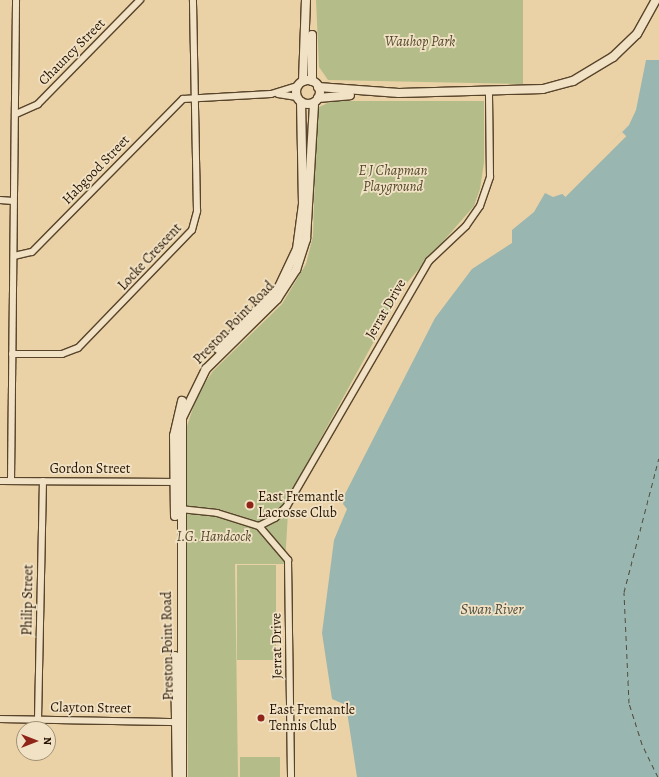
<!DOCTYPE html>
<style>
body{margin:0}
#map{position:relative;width:659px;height:777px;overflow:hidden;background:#ead2a6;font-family:Alegreya,serif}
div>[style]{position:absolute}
.green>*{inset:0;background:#b4bd89;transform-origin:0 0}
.water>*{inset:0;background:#9ab6b0}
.pier>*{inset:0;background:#ead2a6;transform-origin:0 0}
.ferry>*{height:1px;margin-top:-0.5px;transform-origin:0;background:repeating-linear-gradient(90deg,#4f4d3f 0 5px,transparent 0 9px)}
.roads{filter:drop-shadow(1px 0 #58442b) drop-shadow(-1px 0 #58442b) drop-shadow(0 1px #58442b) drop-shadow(0 -1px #58442b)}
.street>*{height:6px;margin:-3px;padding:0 3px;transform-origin:3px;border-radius:3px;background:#f1e2c5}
.secondary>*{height:8px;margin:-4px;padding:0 4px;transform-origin:4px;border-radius:4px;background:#f1e2c5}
.secondary>.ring{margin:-4px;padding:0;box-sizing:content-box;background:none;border:8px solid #f1e2c5;border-radius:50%}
.dots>*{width:11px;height:11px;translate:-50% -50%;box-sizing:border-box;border:2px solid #f1e2c5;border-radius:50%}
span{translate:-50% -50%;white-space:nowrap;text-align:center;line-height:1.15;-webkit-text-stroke:3.5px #f1e2c5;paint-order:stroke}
.park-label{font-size:14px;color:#51472a;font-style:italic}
.street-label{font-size:14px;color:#271402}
.poi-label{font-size:14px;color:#271402}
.left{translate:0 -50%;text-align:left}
.water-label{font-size:15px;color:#4f4d3f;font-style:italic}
.north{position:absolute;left:16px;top:721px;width:40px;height:40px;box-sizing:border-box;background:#f1e2c5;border:1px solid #a09077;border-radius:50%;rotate:90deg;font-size:11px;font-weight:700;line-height:16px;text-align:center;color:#271402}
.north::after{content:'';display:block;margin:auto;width:14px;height:18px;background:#8f2418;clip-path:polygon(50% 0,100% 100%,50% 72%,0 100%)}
</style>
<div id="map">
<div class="green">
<i style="clip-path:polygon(316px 0,523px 0,523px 84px,328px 80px,319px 67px)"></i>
<i style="clip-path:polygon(332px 101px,484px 101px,484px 163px,480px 189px,474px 206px,405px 285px,289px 496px,285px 564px,235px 564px,238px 777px,188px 777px,185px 432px,198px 393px,213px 371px,282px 304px,306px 264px,313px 236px,317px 108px)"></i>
<i style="left:276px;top:565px;width:95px;height:39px;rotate:90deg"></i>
<i style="left:280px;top:757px;width:20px;height:40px;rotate:90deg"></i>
</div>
<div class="water">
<i style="clip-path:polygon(646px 60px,659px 60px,659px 777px,357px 777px,346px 705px,332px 699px,322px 633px,334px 540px,347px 509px,343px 504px,345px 494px,435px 318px,472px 269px,512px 243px,512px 230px,534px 212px,545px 193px,553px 197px,562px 194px,629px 125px,636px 110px)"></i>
</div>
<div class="pier">
<i style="left:622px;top:132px;width:6px;height:86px;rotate:45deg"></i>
</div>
<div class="ferry">
<i style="left:658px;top:777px;width:37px;rotate:-116deg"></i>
<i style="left:642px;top:744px;width:43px;rotate:-107.6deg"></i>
<i style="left:629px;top:703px;width:111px;rotate:-92.6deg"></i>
<i style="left:624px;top:592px;width:138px;rotate:-75.4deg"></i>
</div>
<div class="roads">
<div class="street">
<i style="left:278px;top:94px;width:19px;rotate:9deg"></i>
<i style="left:16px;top:114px;width:24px;rotate:-24deg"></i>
<i style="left:38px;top:104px;width:146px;rotate:-45.6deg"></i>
<i style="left:0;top:200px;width:13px;rotate:4deg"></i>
<i style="left:14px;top:256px;width:18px;rotate:-13deg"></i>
<i style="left:32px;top:252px;width:215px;rotate:-45.4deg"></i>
<i style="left:183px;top:99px;width:88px;rotate:-3.3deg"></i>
<i style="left:271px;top:94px;width:27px;rotate:-17deg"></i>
<i style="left:12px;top:354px;width:50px"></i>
<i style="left:62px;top:354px;width:17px;rotate:-21deg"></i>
<i style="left:78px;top:348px;width:164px;rotate:-46deg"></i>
<i style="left:192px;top:230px;width:20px;rotate:-75deg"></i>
<i style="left:197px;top:211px;width:211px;rotate:-91.1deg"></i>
<i style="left:0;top:481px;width:178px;rotate:0.3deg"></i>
<i style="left:11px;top:481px;width:481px;rotate:-89.4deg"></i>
<i style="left:180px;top:509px;width:37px;rotate:6deg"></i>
<i style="left:217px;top:513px;width:44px;rotate:17.2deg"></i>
<i style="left:259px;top:526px;width:45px;rotate:49.5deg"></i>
<i style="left:288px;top:560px;width:217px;rotate:89.2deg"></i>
<i style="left:259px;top:526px;width:18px;rotate:-27deg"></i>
<i style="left:275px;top:518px;width:17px;rotate:-45deg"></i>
<i style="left:287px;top:506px;width:283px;rotate:-59.9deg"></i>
<i style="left:429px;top:261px;width:51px;rotate:-43.4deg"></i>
<i style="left:466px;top:226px;width:24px;rotate:-55deg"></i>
<i style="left:480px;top:206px;width:31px;rotate:-71deg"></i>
<i style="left:490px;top:177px;width:85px;rotate:-90.7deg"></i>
<i style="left:0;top:719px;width:180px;rotate:1deg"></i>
<i style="left:38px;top:719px;width:238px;rotate:-88.8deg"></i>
</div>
<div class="secondary">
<i style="left:312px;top:35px;width:46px;rotate:90deg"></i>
<i class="ring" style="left:296px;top:80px;width:16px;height:16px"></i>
<i style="left:303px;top:81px;width:81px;rotate:-87.9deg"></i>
<i style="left:318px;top:87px;width:81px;rotate:4.2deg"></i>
<i style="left:399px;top:93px;width:144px;rotate:-1.6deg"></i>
<i style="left:543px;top:89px;width:31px;rotate:-15deg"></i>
<i style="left:573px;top:81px;width:47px;rotate:-31deg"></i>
<i style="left:613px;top:57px;width:33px;rotate:-44deg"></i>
<i style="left:637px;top:34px;width:39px;rotate:-61deg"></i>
<i style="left:318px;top:98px;width:32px;rotate:-5deg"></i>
<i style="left:218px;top:349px;width:87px;rotate:-45.5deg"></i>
<i style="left:279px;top:287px;width:42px;rotate:-64.7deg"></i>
<i style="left:297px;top:249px;width:45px;rotate:-82.4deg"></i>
<i style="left:303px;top:204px;width:102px;rotate:-91.1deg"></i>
<i style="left:175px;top:516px;width:80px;rotate:-90.7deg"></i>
<i style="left:174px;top:436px;width:36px;rotate:-77deg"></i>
<i style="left:175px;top:656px;width:121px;rotate:89.1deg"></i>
<i style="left:182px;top:777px;width:359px;rotate:-90deg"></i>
<i style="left:182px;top:418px;width:55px;rotate:-63.9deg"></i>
<i style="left:206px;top:369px;width:100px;rotate:-44.6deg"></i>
<i style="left:277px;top:299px;width:35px;rotate:-57deg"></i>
<i style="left:296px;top:270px;width:33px;rotate:-72deg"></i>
<i style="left:306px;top:239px;width:136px;rotate:-86.6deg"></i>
</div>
</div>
<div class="dots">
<i style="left:250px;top:505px;background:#8f2418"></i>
<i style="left:261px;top:718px;background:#8f2418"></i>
</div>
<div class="park-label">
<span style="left:420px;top:42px">Wauhop Park</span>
<span style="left:393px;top:179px">E J Chapman<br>Playground</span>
<span style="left:214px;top:537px">I.G. Handcock</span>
</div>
<div class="street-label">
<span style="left:72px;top:52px;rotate:-45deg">Chauncy Street</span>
<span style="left:96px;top:170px;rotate:-46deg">Habgood Street</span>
<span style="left:150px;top:257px;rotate:-47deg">Locke Crescent</span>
<span style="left:386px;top:309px;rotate:-60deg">Jerrat Drive</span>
<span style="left:234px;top:323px;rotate:-46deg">Preston Point Road</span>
<span style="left:90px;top:469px">Gordon Street</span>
<span style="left:28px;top:600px;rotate:-89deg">Philip Street</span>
<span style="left:168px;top:646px;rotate:-91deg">Preston Point Road</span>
<span style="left:277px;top:646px;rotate:-91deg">Jerrat Drive</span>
<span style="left:91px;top:708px;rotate:1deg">Clayton Street</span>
</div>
<div class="poi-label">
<span class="left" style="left:258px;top:505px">East Fremantle<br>Lacrosse Club</span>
<span class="left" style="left:269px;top:718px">East Fremantle<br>Tennis Club</span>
</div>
<div class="water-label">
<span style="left:492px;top:610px">Swan River</span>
</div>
<div class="north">N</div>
</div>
